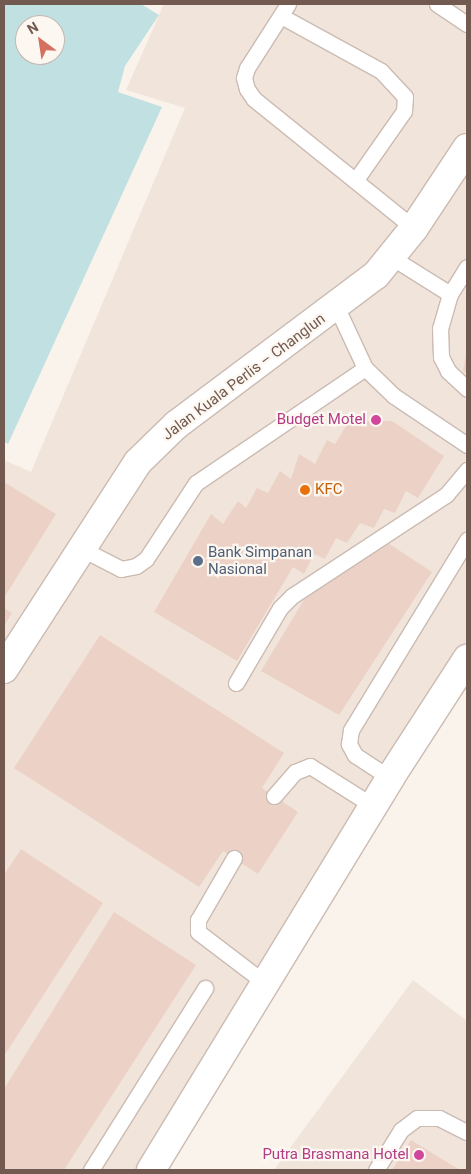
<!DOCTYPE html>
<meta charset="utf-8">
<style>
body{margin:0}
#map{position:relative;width:471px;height:1174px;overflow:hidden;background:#faf3eb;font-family:Roboto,sans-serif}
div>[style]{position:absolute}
.residential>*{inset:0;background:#f1e4da}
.water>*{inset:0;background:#c1e0e2}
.building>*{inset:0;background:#ecd2c6}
.roads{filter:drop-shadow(1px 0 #cbbbb2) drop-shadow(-1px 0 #cbbbb2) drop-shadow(0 1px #cbbbb2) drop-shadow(0 -1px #cbbbb2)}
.lane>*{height:15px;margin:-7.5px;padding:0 7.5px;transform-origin:7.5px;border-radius:7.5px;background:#fff}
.street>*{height:28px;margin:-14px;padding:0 14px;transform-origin:14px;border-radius:14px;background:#fff}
.secondary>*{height:28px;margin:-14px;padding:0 14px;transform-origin:14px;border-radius:14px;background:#fff}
.dots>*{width:14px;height:14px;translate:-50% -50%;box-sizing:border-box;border:2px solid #fdf7f1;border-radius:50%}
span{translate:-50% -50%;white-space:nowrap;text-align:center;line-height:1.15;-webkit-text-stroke:4.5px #fdf7f1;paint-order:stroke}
.street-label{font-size:15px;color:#725a51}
.hotel-label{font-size:15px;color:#b23c85}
.right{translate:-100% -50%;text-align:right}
.food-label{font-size:15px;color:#c56008}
.left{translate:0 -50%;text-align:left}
.service-label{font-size:15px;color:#4e5e75}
.frame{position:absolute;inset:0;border:5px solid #725a51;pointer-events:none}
.north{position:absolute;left:15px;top:15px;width:50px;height:50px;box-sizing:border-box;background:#fdf7f1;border:1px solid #c5b8b1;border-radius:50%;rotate:329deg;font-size:14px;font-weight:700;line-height:20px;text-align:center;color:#725a51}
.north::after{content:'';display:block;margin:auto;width:18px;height:22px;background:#d47060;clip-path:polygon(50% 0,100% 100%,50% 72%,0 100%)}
</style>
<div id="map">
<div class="residential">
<i style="clip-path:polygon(164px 4px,467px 4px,467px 662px,148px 1170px,4px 1170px,4px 460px,31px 472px,185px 108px,126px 90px)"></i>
<i style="clip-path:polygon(413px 980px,467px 1021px,467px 1170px,274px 1170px)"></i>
</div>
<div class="water">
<i style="clip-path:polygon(evenodd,4px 4px,141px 4px,159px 15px,125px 66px,118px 92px,162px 107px,8px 444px,4px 442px,4px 4px,25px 25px,55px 25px,55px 55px,25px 55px,25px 25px)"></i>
</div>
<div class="building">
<i style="clip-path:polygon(467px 348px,467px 373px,463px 371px)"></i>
<i style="clip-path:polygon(349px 421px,392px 421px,444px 456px,418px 498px,406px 491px,395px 513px,384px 509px,374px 528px,360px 523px,347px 543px,336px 538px,325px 559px,314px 554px,304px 574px,293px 567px,237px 661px,154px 612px,211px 514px,223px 524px,238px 501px,246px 508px,257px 488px,268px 493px,280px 471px,291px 479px,299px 454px,315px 464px,327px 440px,335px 444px)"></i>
<i style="clip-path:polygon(4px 482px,56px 514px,4px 598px)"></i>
<i style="clip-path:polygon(388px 543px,432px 572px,339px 715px,261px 671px,305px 598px)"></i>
<i style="clip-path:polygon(4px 608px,12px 613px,4px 626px)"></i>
<i style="clip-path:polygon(100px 635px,284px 753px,262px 788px,298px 812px,258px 874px,223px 851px,199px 887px,14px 768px)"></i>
<i style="clip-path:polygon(21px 849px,103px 903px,4px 1056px,4px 875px)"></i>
<i style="clip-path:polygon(114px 912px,196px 965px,64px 1170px,4px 1170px,4px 1089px)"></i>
<i style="clip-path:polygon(411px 1140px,460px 1170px,392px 1170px)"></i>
</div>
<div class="roads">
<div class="lane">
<i style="left:288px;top:4px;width:76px;rotate:122.6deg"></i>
<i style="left:247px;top:68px;width:10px;rotate:107deg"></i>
<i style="left:244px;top:78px;width:11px;rotate:75deg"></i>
<i style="left:247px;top:89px;width:12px;rotate:55deg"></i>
<i style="left:254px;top:99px;width:206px;rotate:38.9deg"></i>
<i style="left:437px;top:4px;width:36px;rotate:34deg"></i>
<i style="left:281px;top:16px;width:114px;rotate:28.8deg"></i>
<i style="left:381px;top:71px;width:35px;rotate:47deg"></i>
<i style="left:405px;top:97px;width:14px;rotate:94deg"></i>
<i style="left:404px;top:111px;width:85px;rotate:125deg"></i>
<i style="left:391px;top:257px;width:70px;rotate:32.1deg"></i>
<i style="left:467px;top:267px;width:32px;rotate:122deg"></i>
<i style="left:450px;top:294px;width:35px;rotate:106deg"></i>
<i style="left:440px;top:328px;width:29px;rotate:88deg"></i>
<i style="left:441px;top:357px;width:16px;rotate:63deg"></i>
<i style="left:448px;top:371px;width:26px;rotate:43deg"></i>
<i style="left:337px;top:308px;width:66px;rotate:65deg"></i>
<i style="left:365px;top:368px;width:40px;rotate:44deg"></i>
<i style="left:394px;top:396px;width:88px;rotate:33.9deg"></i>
<i style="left:82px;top:549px;width:44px;rotate:27.1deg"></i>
<i style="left:121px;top:569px;width:15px;rotate:-11deg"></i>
<i style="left:136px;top:566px;width:12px;rotate:-35deg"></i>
<i style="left:146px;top:559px;width:91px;rotate:-56.7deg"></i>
<i style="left:196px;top:483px;width:204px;rotate:-34.2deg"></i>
<i style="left:236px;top:683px;width:87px;rotate:-59.6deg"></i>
<i style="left:280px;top:608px;width:17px;rotate:-45deg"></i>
<i style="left:292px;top:596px;width:184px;rotate:-33.3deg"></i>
<i style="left:446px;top:495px;width:33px;rotate:-50deg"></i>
<i style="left:390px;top:778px;width:42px;rotate:-146.7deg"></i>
<i style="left:355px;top:755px;width:13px;rotate:-119deg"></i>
<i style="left:349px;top:744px;width:14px;rotate:-82deg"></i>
<i style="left:351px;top:730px;width:223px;rotate:-58.6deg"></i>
<i style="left:274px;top:796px;width:32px;rotate:-49deg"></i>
<i style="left:295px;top:772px;width:16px;rotate:-22deg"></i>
<i style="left:310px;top:766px;width:75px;rotate:32.4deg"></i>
<i style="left:234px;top:858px;width:72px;rotate:120.1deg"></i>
<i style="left:198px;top:920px;width:12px;rotate:90deg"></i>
<i style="left:198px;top:932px;width:84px;rotate:37.3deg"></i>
<i style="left:91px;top:1170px;width:215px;rotate:-57.9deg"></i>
<i style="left:376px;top:1170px;width:47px;rotate:-58deg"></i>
<i style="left:401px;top:1130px;width:20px;rotate:-37deg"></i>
<i style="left:417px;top:1118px;width:22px"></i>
<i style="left:439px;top:1118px;width:31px;rotate:27deg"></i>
</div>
<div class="street">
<i style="left:151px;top:1170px;width:459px;rotate:-58.6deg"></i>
<i style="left:390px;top:778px;width:142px;rotate:-57.1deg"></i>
</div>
<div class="secondary">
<i style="left:4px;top:669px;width:247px;rotate:-57.1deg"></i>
<i style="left:138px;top:462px;width:53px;rotate:-44.2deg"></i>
<i style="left:176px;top:425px;width:250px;rotate:-36.9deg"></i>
<i style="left:376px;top:275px;width:60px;rotate:-51deg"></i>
<i style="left:414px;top:228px;width:96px;rotate:-56.5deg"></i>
</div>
</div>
<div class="dots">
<i style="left:376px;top:420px;background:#d1479c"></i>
<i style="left:305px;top:490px;background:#e8710a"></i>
<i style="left:198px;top:561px;background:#5c6f8a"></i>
<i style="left:419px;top:1155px;background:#d1479c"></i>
</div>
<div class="street-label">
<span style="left:244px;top:377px;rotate:-37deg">Jalan Kuala Perlis – Changlun</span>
</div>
<div class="hotel-label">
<span class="right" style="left:366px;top:420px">Budget Motel</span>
<span class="right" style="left:409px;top:1155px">Putra Brasmana Hotel</span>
</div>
<div class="food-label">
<span class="left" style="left:315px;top:490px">KFC</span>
</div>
<div class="service-label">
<span class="left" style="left:208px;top:561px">Bank Simpanan<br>Nasional</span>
</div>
<div class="frame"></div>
<div class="north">N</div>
</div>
